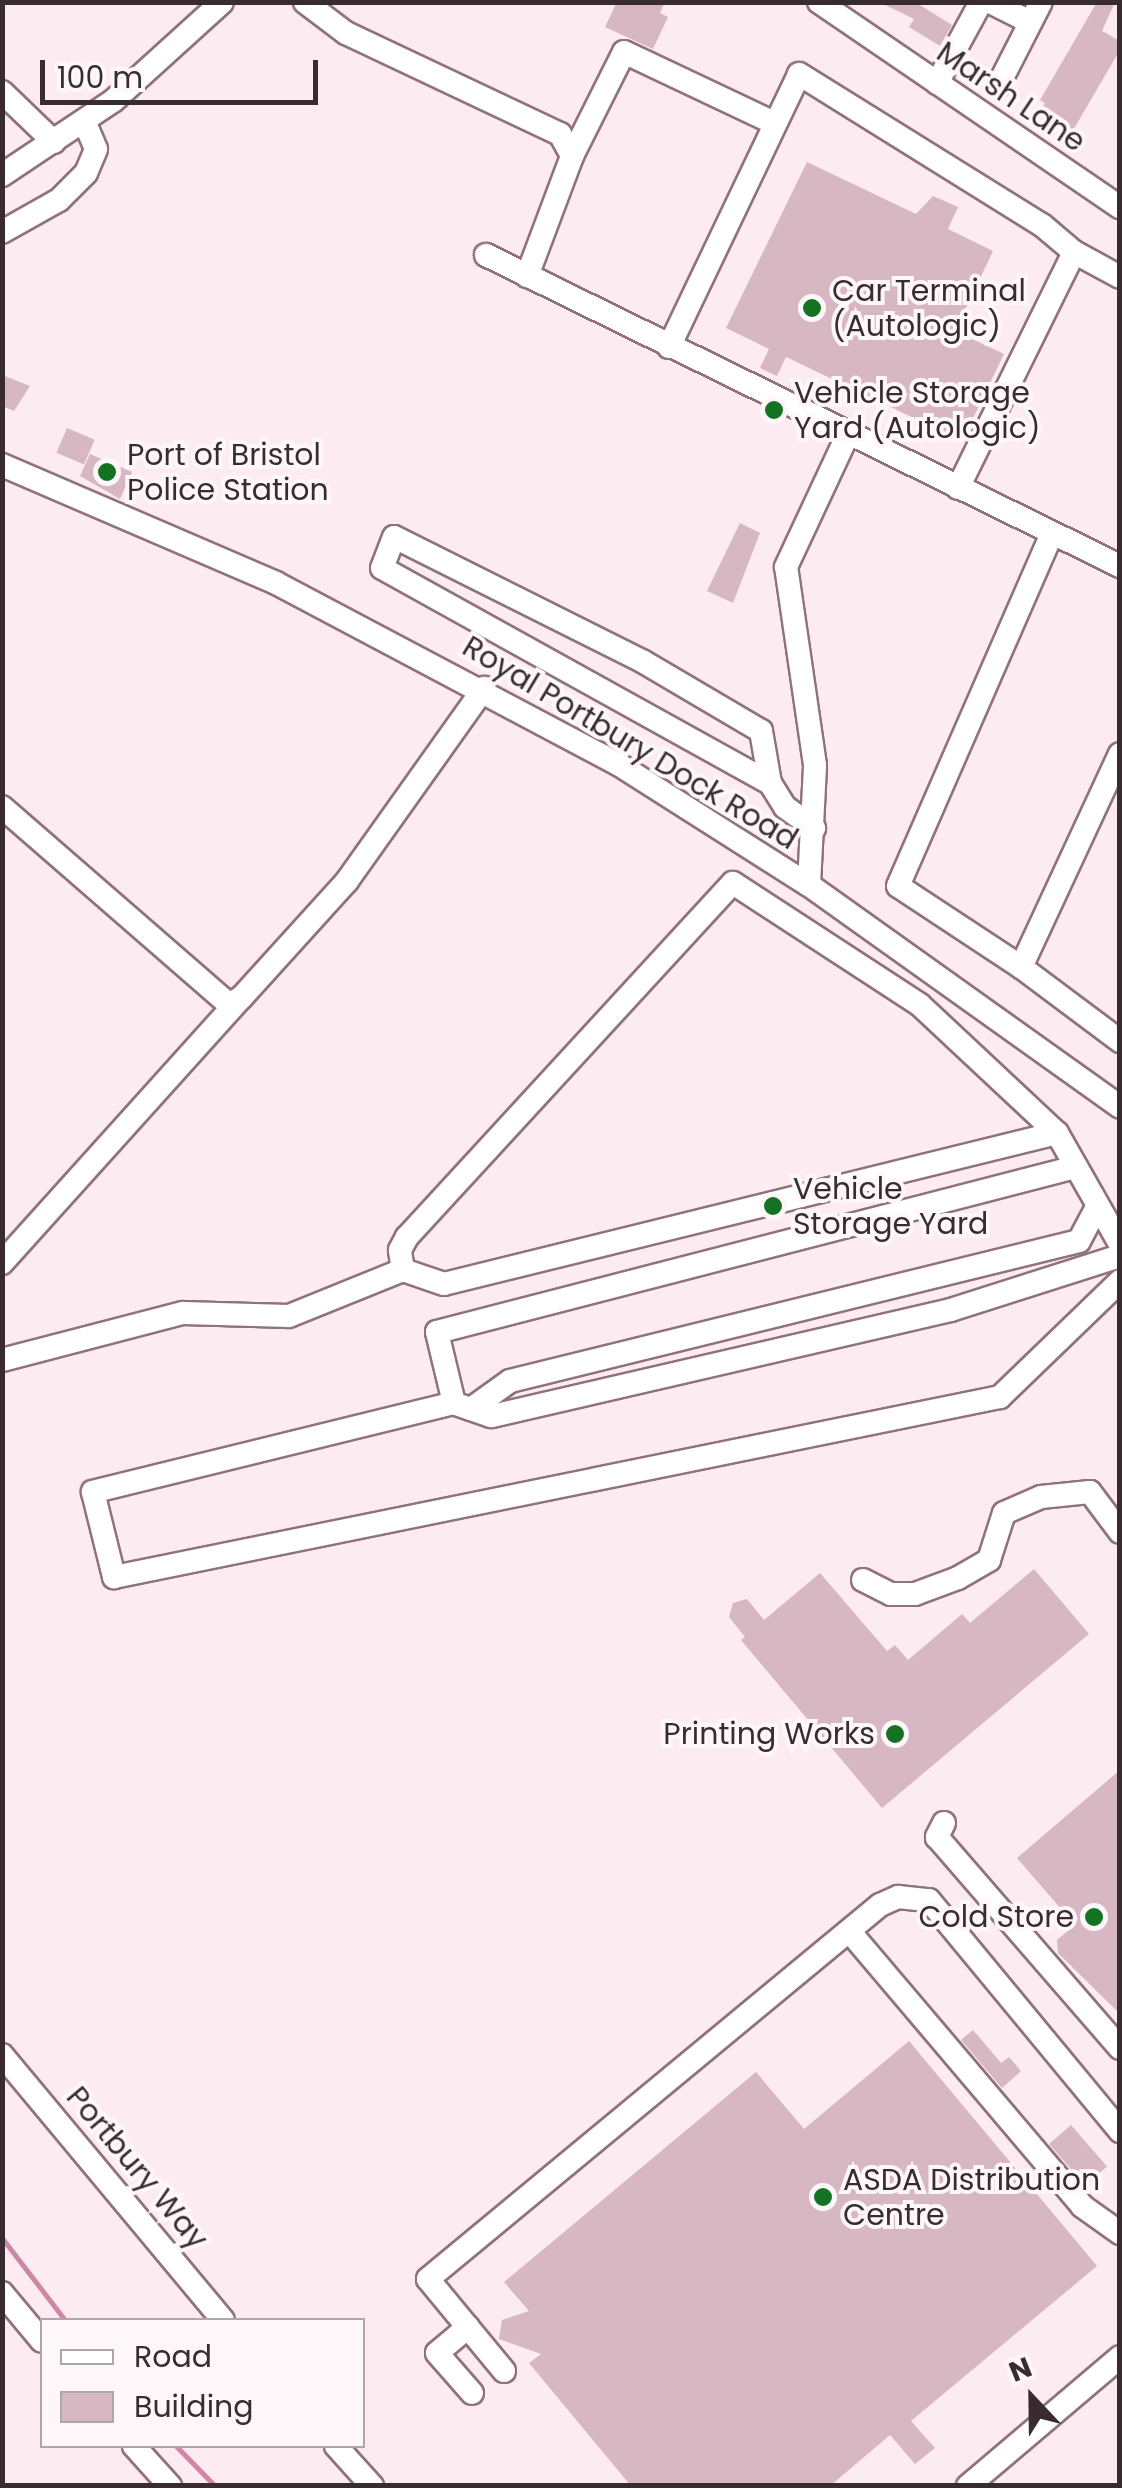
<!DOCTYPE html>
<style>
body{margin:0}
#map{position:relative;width:1122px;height:2488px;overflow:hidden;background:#fef7fa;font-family:Poppins,sans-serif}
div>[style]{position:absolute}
.built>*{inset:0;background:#fcebf0}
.stream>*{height:5px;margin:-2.5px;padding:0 2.5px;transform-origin:2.5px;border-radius:2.5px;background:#cf88a4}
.building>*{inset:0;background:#d7b7c2;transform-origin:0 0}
.roads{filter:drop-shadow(2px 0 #90727d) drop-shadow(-2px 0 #90727d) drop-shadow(0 2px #90727d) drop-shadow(0 -2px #90727d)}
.minor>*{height:22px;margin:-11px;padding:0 11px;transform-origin:11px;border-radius:11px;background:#fff}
.dots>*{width:28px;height:28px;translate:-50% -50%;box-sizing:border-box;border:5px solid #fef7fa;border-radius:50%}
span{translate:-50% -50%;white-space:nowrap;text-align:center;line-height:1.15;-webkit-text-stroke:8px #fef7fa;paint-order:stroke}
.street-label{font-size:30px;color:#392c31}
.poi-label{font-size:30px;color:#392c31}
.left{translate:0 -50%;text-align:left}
.right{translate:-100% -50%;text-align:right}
.frame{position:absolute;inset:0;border:5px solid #392c31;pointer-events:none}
.legend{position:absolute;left:40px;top:2318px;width:325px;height:130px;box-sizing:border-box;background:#fef7fa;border:2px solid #afa6aa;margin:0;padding:12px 18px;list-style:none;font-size:30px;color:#392c31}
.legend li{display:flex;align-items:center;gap:20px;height:50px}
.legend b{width:50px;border:2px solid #afa6aa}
.north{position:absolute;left:982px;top:2348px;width:100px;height:100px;-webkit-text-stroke:8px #fef7fa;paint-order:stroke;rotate:338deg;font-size:28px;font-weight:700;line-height:40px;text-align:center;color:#392c31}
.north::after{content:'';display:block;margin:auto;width:35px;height:45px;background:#392c31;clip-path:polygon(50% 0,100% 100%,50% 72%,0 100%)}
.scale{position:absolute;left:40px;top:60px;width:278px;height:45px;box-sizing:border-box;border:5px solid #392c31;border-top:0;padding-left:12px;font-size:30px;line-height:35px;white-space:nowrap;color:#392c31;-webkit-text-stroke:8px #fef7fa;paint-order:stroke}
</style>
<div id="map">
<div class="built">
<i style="clip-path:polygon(evenodd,3px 3px,1119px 3px,1119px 2485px,3px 2486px,3px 3px,42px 2320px,362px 2320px,362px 2446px,42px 2446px,42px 2320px)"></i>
</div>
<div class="stream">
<i style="left:2px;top:2238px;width:103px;rotate:52.5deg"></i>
<i style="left:176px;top:2446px;width:56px;rotate:45.7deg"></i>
</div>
<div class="building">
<i style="clip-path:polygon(617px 2px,665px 2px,660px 13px,668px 17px,653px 49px,605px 27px)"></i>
<i style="clip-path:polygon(879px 2px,915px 2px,952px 25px,940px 46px,909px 27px,914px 19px)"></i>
<i style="clip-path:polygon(1097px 2px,1115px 2px,1102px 31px,1120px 41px,1120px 50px,1072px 132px,1040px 113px,1045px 103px,1040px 100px)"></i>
<i style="clip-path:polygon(807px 162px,916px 214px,933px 196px,958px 207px,948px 229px,993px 251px,955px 331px,1004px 354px,962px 441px,786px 357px,777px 376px,760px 368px,769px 349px,726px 328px)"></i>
<i style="clip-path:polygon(2px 375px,30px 386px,14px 411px,2px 406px)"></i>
<i style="left:67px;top:428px;width:30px;height:27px;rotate:23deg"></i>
<i style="clip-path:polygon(90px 454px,132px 472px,120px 499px,80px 476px)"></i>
<i style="clip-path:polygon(740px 523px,760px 533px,733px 603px,707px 591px)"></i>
<i style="clip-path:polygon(1034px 1569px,1089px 1634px,882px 1808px,741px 1640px,745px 1637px,729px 1617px,733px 1603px,747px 1599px,764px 1620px,820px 1573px,887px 1651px,895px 1645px,908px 1660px,962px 1614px,970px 1623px)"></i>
<i style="clip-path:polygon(1120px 1770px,1120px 2014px,1058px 1953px,1057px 1940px,1075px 1925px,1017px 1858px)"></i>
<i style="clip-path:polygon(973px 2030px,1001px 2063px,1009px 2057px,1021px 2071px,1002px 2088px,961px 2040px)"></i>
<i style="clip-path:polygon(909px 2041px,1097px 2266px,911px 2421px,935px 2448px,915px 2464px,890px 2435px,830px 2486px,631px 2486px,529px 2363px,541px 2354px,499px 2339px,502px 2320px,529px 2311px,504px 2282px,756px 2072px,804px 2129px)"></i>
<i style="left:1071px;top:2125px;width:55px;height:29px;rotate:49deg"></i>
</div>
<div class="roads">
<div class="minor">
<i style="left:305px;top:2px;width:51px;rotate:37.1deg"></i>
<i style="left:346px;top:33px;width:237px;rotate:25.3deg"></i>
<i style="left:560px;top:134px;width:25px;rotate:61deg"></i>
<i style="left:819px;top:2px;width:364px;rotate:34.3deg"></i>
<i style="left:990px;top:2px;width:45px;rotate:26.6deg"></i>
<i style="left:937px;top:83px;width:92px;rotate:-61.5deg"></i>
<i style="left:998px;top:86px;width:94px;rotate:-62.9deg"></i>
<i style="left:2px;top:92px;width:72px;rotate:43.9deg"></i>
<i style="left:2px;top:175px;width:133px;rotate:-33.7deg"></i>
<i style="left:113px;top:101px;width:147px;rotate:-42.2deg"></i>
<i style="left:2px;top:232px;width:65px;rotate:-29.3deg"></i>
<i style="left:59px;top:200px;width:38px;rotate:-45deg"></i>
<i style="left:86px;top:173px;width:26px;rotate:-67deg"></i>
<i style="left:96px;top:149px;width:30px;rotate:-113deg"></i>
<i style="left:486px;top:255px;width:706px;rotate:26.13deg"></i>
<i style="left:527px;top:276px;width:128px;rotate:-69.4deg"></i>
<i style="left:572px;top:156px;width:116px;rotate:-63.4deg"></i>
<i style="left:624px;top:52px;width:166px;rotate:25.3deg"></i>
<i style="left:669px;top:347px;width:302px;rotate:-64.5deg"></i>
<i style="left:799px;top:74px;width:286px;rotate:31.9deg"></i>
<i style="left:1042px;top:225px;width:42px;rotate:40.2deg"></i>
<i style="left:2px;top:465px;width:298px;rotate:23.3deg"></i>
<i style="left:276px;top:583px;width:387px;rotate:27.9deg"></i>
<i style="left:618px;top:764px;width:226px;rotate:32.4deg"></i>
<i style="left:809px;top:885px;width:382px;rotate:35.5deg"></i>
<i style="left:958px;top:488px;width:263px;rotate:-63.8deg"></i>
<i style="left:1074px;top:252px;width:52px;rotate:28.5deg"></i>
<i style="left:1120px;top:754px;width:235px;rotate:114.9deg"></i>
<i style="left:1021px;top:967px;width:124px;rotate:36.8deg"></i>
<i style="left:770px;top:783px;width:53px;rotate:-99.8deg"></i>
<i style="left:761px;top:731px;width:138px;rotate:-149.5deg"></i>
<i style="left:642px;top:661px;width:277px;rotate:-153.4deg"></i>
<i style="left:394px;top:537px;width:33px;rotate:111deg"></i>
<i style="left:382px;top:568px;width:444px;rotate:29deg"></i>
<i style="left:770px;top:783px;width:28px;rotate:58deg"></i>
<i style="left:785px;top:807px;width:36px;rotate:36deg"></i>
<i style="left:2px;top:807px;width:301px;rotate:41deg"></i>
<i style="left:229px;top:1004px;width:13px;rotate:-27deg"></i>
<i style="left:241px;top:998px;width:158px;rotate:-47.8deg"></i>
<i style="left:347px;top:881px;width:237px;rotate:-54.6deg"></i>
<i style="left:733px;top:883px;width:223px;rotate:33.1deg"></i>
<i style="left:920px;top:1005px;width:187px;rotate:43.1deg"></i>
<i style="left:1057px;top:1133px;width:631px;rotate:166.16deg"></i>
<i style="left:444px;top:1284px;width:43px;rotate:-161.1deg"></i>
<i style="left:403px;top:1270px;width:20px;rotate:-99deg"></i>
<i style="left:400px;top:1250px;width:15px;rotate:-62deg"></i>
<i style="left:407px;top:1237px;width:481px;rotate:-47.4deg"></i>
<i style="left:809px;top:885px;width:120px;rotate:-87.1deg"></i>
<i style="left:815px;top:765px;width:200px;rotate:-98.3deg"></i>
<i style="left:786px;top:567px;width:145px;rotate:-65deg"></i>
<i style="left:1021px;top:967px;width:147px;rotate:-146.6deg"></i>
<i style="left:898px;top:886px;width:385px;rotate:-66.4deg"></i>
<i style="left:1057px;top:1133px;width:128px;rotate:60.4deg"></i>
<i style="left:1120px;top:1256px;width:177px;rotate:162.3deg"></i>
<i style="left:951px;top:1310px;width:472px;rotate:167deg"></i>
<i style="left:491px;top:1416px;width:39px;rotate:-161deg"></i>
<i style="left:454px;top:1403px;width:372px;rotate:166.2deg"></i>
<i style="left:93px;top:1492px;width:88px;rotate:76.1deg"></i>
<i style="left:114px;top:1577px;width:904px;rotate:-11.48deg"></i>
<i style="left:1000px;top:1397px;width:167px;rotate:-44deg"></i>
<i style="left:2px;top:1263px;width:357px;rotate:-48deg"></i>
<i style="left:2px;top:1360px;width:187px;rotate:-14.6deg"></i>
<i style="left:183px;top:1313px;width:106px;rotate:1.6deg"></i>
<i style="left:289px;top:1316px;width:123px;rotate:-22deg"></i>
<i style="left:454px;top:1403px;width:73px;rotate:-103.5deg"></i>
<i style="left:437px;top:1332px;width:660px;rotate:-14.48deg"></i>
<i style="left:471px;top:1409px;width:48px;rotate:-35.7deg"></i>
<i style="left:510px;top:1381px;width:586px;rotate:-13.82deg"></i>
<i style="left:1079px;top:1241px;width:40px;rotate:-62deg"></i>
<i style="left:863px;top:1580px;width:31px;rotate:27deg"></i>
<i style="left:891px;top:1594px;width:24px"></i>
<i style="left:915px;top:1594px;width:46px;rotate:-20.4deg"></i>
<i style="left:958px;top:1578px;width:36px;rotate:-30deg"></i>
<i style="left:989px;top:1560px;width:49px;rotate:-72.3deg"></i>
<i style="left:1004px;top:1513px;width:40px;rotate:-23.4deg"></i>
<i style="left:1041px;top:1497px;width:49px;rotate:-5.8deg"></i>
<i style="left:1090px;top:1492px;width:50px;rotate:53.1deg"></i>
<i style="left:944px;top:1823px;width:16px;rotate:117deg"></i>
<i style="left:937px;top:1837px;width:279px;rotate:49.1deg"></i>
<i style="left:850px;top:1932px;width:359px;rotate:49.7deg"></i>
<i style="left:1082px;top:2206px;width:47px;rotate:35.4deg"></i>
<i style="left:2px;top:2055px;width:345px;rotate:50.2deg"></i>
<i style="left:2px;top:2293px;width:62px;rotate:50.2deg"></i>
<i style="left:468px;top:2327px;width:40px;rotate:140deg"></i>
<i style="left:437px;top:2353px;width:53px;rotate:48.8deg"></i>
<i style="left:504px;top:2371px;width:119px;rotate:-129.6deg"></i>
<i style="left:428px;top:2279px;width:587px;rotate:-39.61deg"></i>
<i style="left:880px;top:1905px;width:20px;rotate:-24deg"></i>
<i style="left:898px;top:1897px;width:31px;rotate:6deg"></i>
<i style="left:929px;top:1900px;width:300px;rotate:50.4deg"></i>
<i style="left:134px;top:2446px;width:54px;rotate:48deg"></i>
<i style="left:336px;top:2446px;width:54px;rotate:48deg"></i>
<i style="left:968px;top:2486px;width:199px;rotate:-40.3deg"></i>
</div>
</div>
<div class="dots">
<i style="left:812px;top:308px;background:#147323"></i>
<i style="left:774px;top:410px;background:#147323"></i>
<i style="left:107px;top:472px;background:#147323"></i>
<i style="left:773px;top:1206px;background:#147323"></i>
<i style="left:895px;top:1734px;background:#147323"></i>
<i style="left:1094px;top:1917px;background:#147323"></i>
<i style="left:823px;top:2197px;background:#147323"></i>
</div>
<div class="street-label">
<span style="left:1011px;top:97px;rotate:34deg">Marsh Lane</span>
<span style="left:630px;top:743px;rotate:31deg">Royal Portbury Dock Road</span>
<span style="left:137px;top:2168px;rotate:50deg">Portbury Way</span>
</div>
<div class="poi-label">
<span class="left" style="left:832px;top:308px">Car Terminal<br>(Autologic)</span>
<span class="left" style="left:794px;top:410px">Vehicle Storage<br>Yard (Autologic)</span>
<span class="left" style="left:127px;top:472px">Port of Bristol<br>Police Station</span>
<span class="left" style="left:793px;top:1206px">Vehicle<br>Storage Yard</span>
<span class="right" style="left:875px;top:1734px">Printing Works</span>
<span class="right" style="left:1074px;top:1917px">Cold Store</span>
<span class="left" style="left:843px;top:2197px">ASDA Distribution<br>Centre</span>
</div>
<div class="frame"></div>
<ul class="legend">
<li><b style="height:12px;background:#fff"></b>Road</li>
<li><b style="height:28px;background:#d7b7c2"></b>Building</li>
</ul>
<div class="north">N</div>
<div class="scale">100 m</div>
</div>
